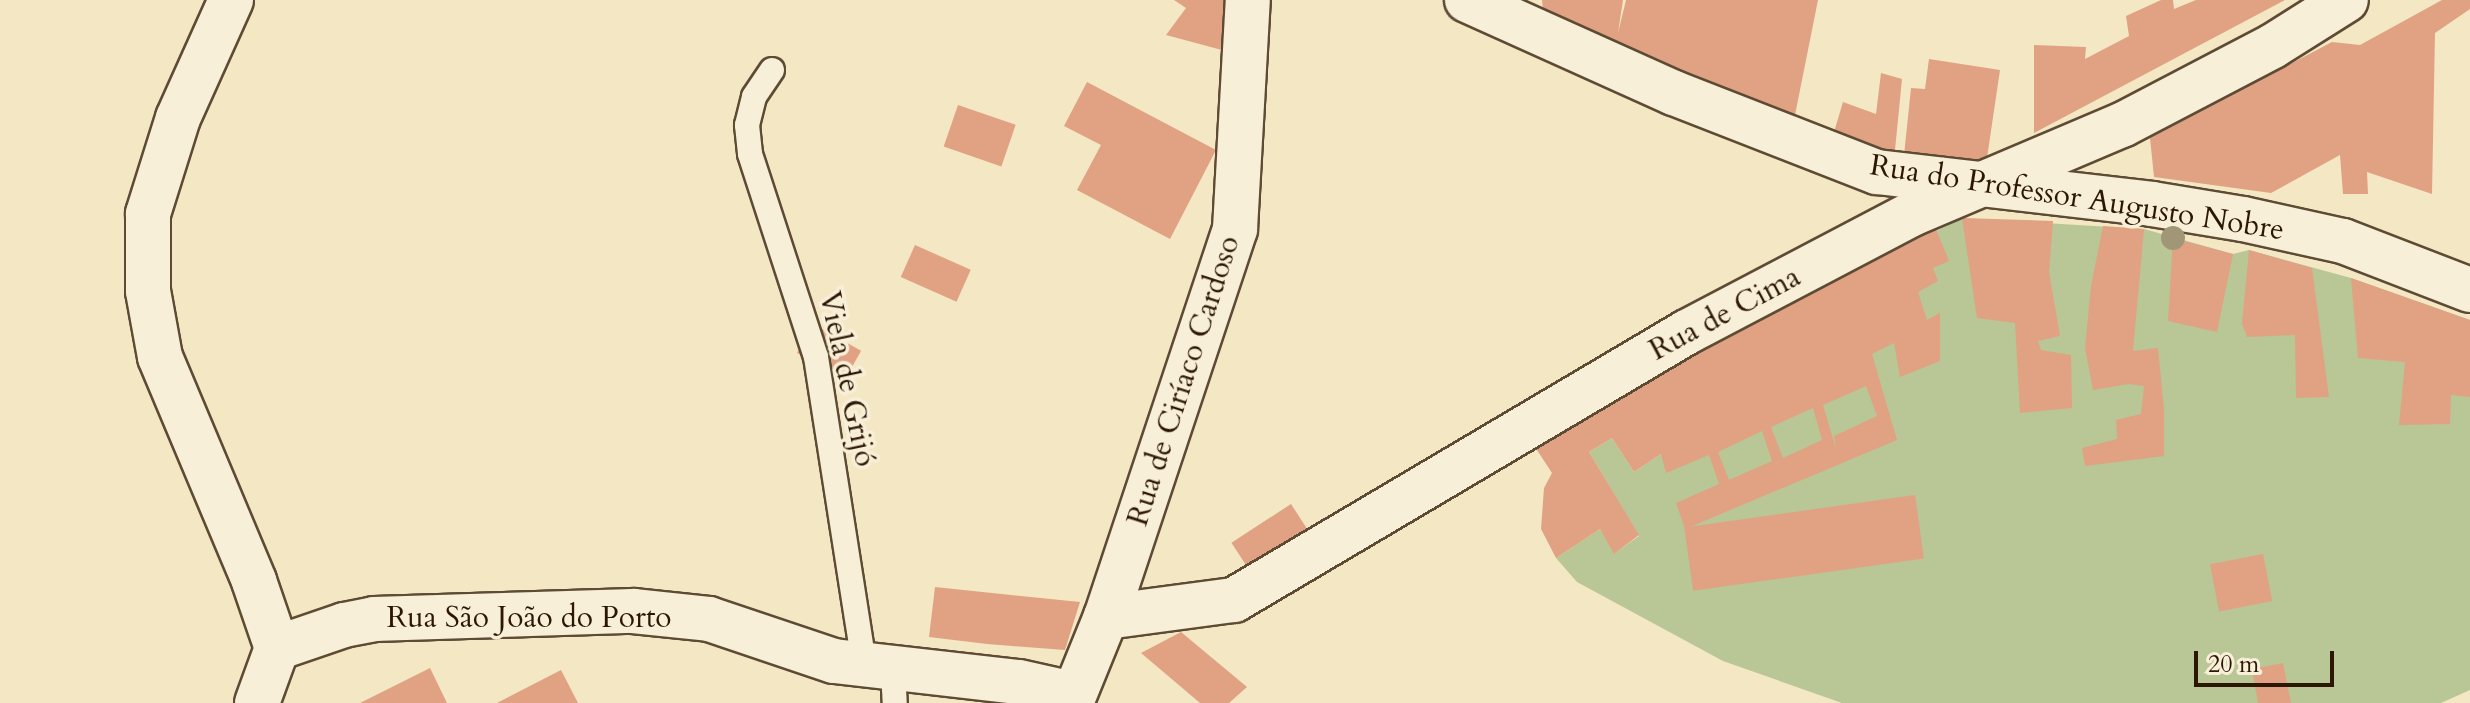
<!DOCTYPE html>
<meta charset="utf-8">
<style>
body{margin:0}
#map{position:relative;width:2470px;height:703px;overflow:hidden;background:#f4e7c4;font-family:Cardo,serif}
div>[style]{position:absolute}
.green>*{inset:0;background:#b9c696}
.building>*{inset:0;background:#e0a283;transform-origin:0 0}
.roads{filter:drop-shadow(2px 0 #5e4b34) drop-shadow(-2px 0 #5e4b34) drop-shadow(0 2px #5e4b34) drop-shadow(0 -2px #5e4b34)}
.lane>*{height:24px;margin:-12px;padding:0 12px;transform-origin:12px;border-radius:12px;background:#f8efd9}
.street>*{height:44px;margin:-22px;padding:0 22px;transform-origin:22px;border-radius:22px;background:#f8efd9}
.trees>*{width:24px;height:24px;margin:-12px;border-radius:50%;background:#a19676}
span{translate:-50% -50%;white-space:nowrap;text-align:center;line-height:1.15;-webkit-text-stroke:7px #f8efd9;paint-order:stroke}
.street-label{font-size:30px;color:#2c1704}
.scale{position:absolute;left:2194px;top:651px;width:140px;height:36px;box-sizing:border-box;border:4px solid #2c1704;border-top:0;padding-left:10px;font-size:24px;line-height:28px;white-space:nowrap;color:#2c1704;-webkit-text-stroke:6px #f8efd9;paint-order:stroke}
</style>
<div id="map">
<div class="green">
<i style="clip-path:polygon(1962px 218px,2144px 229px,2233px 254px,2249px 250px,2351px 278px,2470px 320px,2470px 690px,2441px 703px,1842px 703px,1723px 661px,1577px 582px,1556px 558px,1600px 529px,1615px 553px,1639px 536px,1589px 452px,1612px 438px,1634px 472px,1661px 454px,1645px 403px,1635px 385px)"></i>
</div>
<div class="building">
<i style="clip-path:polygon(1174px 0,1232px 0,1233px 53px,1166px 35px,1186px 8px)"></i>
<i style="clip-path:polygon(1542px 0,1623px 0,1618px 33px,1626px 0,1818px 0,1792px 130px,1544px 19px)"></i>
<i style="clip-path:polygon(2161px 0,2173px 0,2174px 9px,2196px 0,2285px 0,2034px 133px,2034px 45px,2086px 47px,2085px 59px,2129px 36px,2126px 16px)"></i>
<i style="clip-path:polygon(2442px 0,2470px 0,2470px 9px,2435px 33px,2432px 194px,2367px 172px,2368px 194px,2343px 194px,2340px 155px,2271px 193px,2154px 177px,2150px 138px,2332px 42px,2360px 45px)"></i>
<i style="clip-path:polygon(1929px 59px,2000px 70px,1987px 158px,1974px 164px,1903px 165px,1911px 88px,1925px 89px)"></i>
<i style="clip-path:polygon(1881px 73px,1902px 79px,1894px 160px,1831px 142px,1843px 102px,1876px 114px)"></i>
<i style="clip-path:polygon(1087px 82px,1216px 150px,1170px 239px,1077px 190px,1101px 145px,1064px 126px)"></i>
<i style="left:958px;top:105px;width:61px;height:44px;rotate:19deg"></i>
<i style="clip-path:polygon(1962px 218px,2053px 221px,2049px 272px,2060px 336px,2038px 341px,2041px 350px,2071px 355px,2072px 408px,2020px 413px,2015px 323px,1977px 318px)"></i>
<i style="clip-path:polygon(2103px 226px,2144px 229px,2133px 351px,2158px 348px,2164px 409px,2164px 456px,2085px 466px,2082px 448px,2117px 439px,2116px 420px,2141px 414px,2144px 386px,2129px 384px,2093px 390px,2085px 348px,2091px 286px)"></i>
<i style="clip-path:polygon(evenodd,1936px 229px,1949px 261px,1933px 268px,1938px 281px,1918px 292px,1927px 320px,1940px 313px,1940px 361px,1900px 377px,1894px 343px,1872px 354px,1897px 440px,1685px 529px,1676px 503px,1719px 484px,1709px 455px,1666px 473px,1661px 454px,1634px 472px,1612px 438px,1589px 452px,1639px 535px,1614px 554px,1600px 529px,1556px 558px,1541px 529px,1544px 488px,1552px 473px,1535px 447px,1635px 385px,1936px 229px,1866px 386px,1877px 416px,1834px 436px,1836px 449px,1823px 405px,1866px 386px,1936px 229px,1813px 408px,1822px 440px,1783px 458px,1771px 427px,1813px 408px,1936px 229px,1762px 431px,1772px 461px,1729px 480px,1718px 452px,1762px 431px)"></i>
<i style="clip-path:polygon(2173px 238px,2233px 254px,2217px 332px,2168px 321px)"></i>
<i style="left:915px;top:245px;width:61px;height:35px;rotate:24deg"></i>
<i style="clip-path:polygon(2249px 250px,2312px 268px,2329px 397px,2296px 398px,2295px 335px,2247px 337px,2242px 324px)"></i>
<i style="clip-path:polygon(2351px 278px,2470px 320px,2470px 397px,2451px 395px,2450px 424px,2399px 425px,2405px 362px,2358px 358px)"></i>
<i style="left:813px;top:324px;width:55px;height:33px;rotate:29deg"></i>
<i style="left:1915px;top:495px;width:64px;height:233px;rotate:82deg"></i>
<i style="left:1291px;top:504px;width:44px;height:71px;rotate:57deg"></i>
<i style="left:2263px;top:554px;width:48px;height:54px;rotate:79deg"></i>
<i style="clip-path:polygon(935px 587px,992px 593px,1080px 602px,1065px 650px,987px 644px,929px 637px)"></i>
<i style="clip-path:polygon(1181px 632px,1247px 687px,1229px 703px,1200px 703px,1141px 653px)"></i>
<i style="clip-path:polygon(2283px 663px,2291px 703px,2258px 703px,2252px 669px)"></i>
<i style="clip-path:polygon(430px 668px,447px 703px,360px 703px)"></i>
<i style="clip-path:polygon(561px 670px,578px 703px,497px 703px)"></i>
</div>
<div class="roads">
<div class="lane">
<i style="left:772px;top:70px;width:32px;rotate:124deg"></i>
<i style="left:754px;top:97px;width:29px;rotate:104deg"></i>
<i style="left:747px;top:125px;width:29px;rotate:84deg"></i>
<i style="left:750px;top:154px;width:213px;rotate:72deg"></i>
<i style="left:816px;top:357px;width:312px;rotate:81.1deg"></i>
<i style="left:893px;top:670px;width:33px;rotate:87deg"></i>
</div>
<div class="street">
<i style="left:231px;top:0;width:129px;rotate:114.2deg"></i>
<i style="left:178px;top:118px;width:101px;rotate:107.4deg"></i>
<i style="left:148px;top:214px;width:77px;rotate:90deg"></i>
<i style="left:148px;top:291px;width:67px;rotate:79.7deg"></i>
<i style="left:160px;top:357px;width:243px;rotate:67.2deg"></i>
<i style="left:254px;top:581px;width:71px;rotate:71.1deg"></i>
<i style="left:1467px;top:0;width:227px;rotate:24.2deg"></i>
<i style="left:1674px;top:93px;width:218px;rotate:21.3deg"></i>
<i style="left:1877px;top:172px;width:277px;rotate:6.6deg"></i>
<i style="left:2152px;top:204px;width:92px;rotate:9.4deg"></i>
<i style="left:2243px;top:219px;width:102px;rotate:12.4deg"></i>
<i style="left:2343px;top:241px;width:136px;rotate:21.1deg"></i>
<i style="left:1106px;top:617px;width:129px;rotate:-7.6deg"></i>
<i style="left:1234px;top:600px;width:526px;rotate:-30.61deg"></i>
<i style="left:1687px;top:332px;width:254px;rotate:-27.7deg"></i>
<i style="left:1912px;top:214px;width:228px;rotate:-23deg"></i>
<i style="left:2122px;top:125px;width:170px;rotate:-27.6deg"></i>
<i style="left:2273px;top:46px;width:86px;rotate:-32.2deg"></i>
<i style="left:257px;top:703px;width:59px;rotate:-70deg"></i>
<i style="left:277px;top:648px;width:71px;rotate:-18.9deg"></i>
<i style="left:344px;top:625px;width:31px;rotate:-11deg"></i>
<i style="left:374px;top:619px;width:259px;rotate:-1.8deg"></i>
<i style="left:633px;top:611px;width:76px;rotate:6deg"></i>
<i style="left:709px;top:619px;width:132px;rotate:18.6deg"></i>
<i style="left:834px;top:661px;width:186px;rotate:6.5deg"></i>
<i style="left:1019px;top:682px;width:55px;rotate:12.5deg"></i>
<i style="left:1071px;top:703px;width:93px;rotate:-67.9deg"></i>
<i style="left:1106px;top:617px;width:409px;rotate:-71.6deg"></i>
<i style="left:1235px;top:229px;width:229px;rotate:-86.8deg"></i>
</div>
</div>
<div class="trees">
<i style="left:2173px;top:238px"></i>
</div>
<div class="street-label">
<span style="left:2077px;top:198px;rotate:9deg">Rua do Professor Augusto Nobre</span>
<span style="left:1725px;top:314px;rotate:-28deg">Rua de Cima</span>
<span style="left:847px;top:379px;rotate:78deg">Viela de Grijó</span>
<span style="left:1184px;top:381px;rotate:-72deg">Rua de Ciríaco Cardoso</span>
<span style="left:529px;top:618px">Rua São João do Porto</span>
</div>
<div class="scale">20 m</div>
</div>
